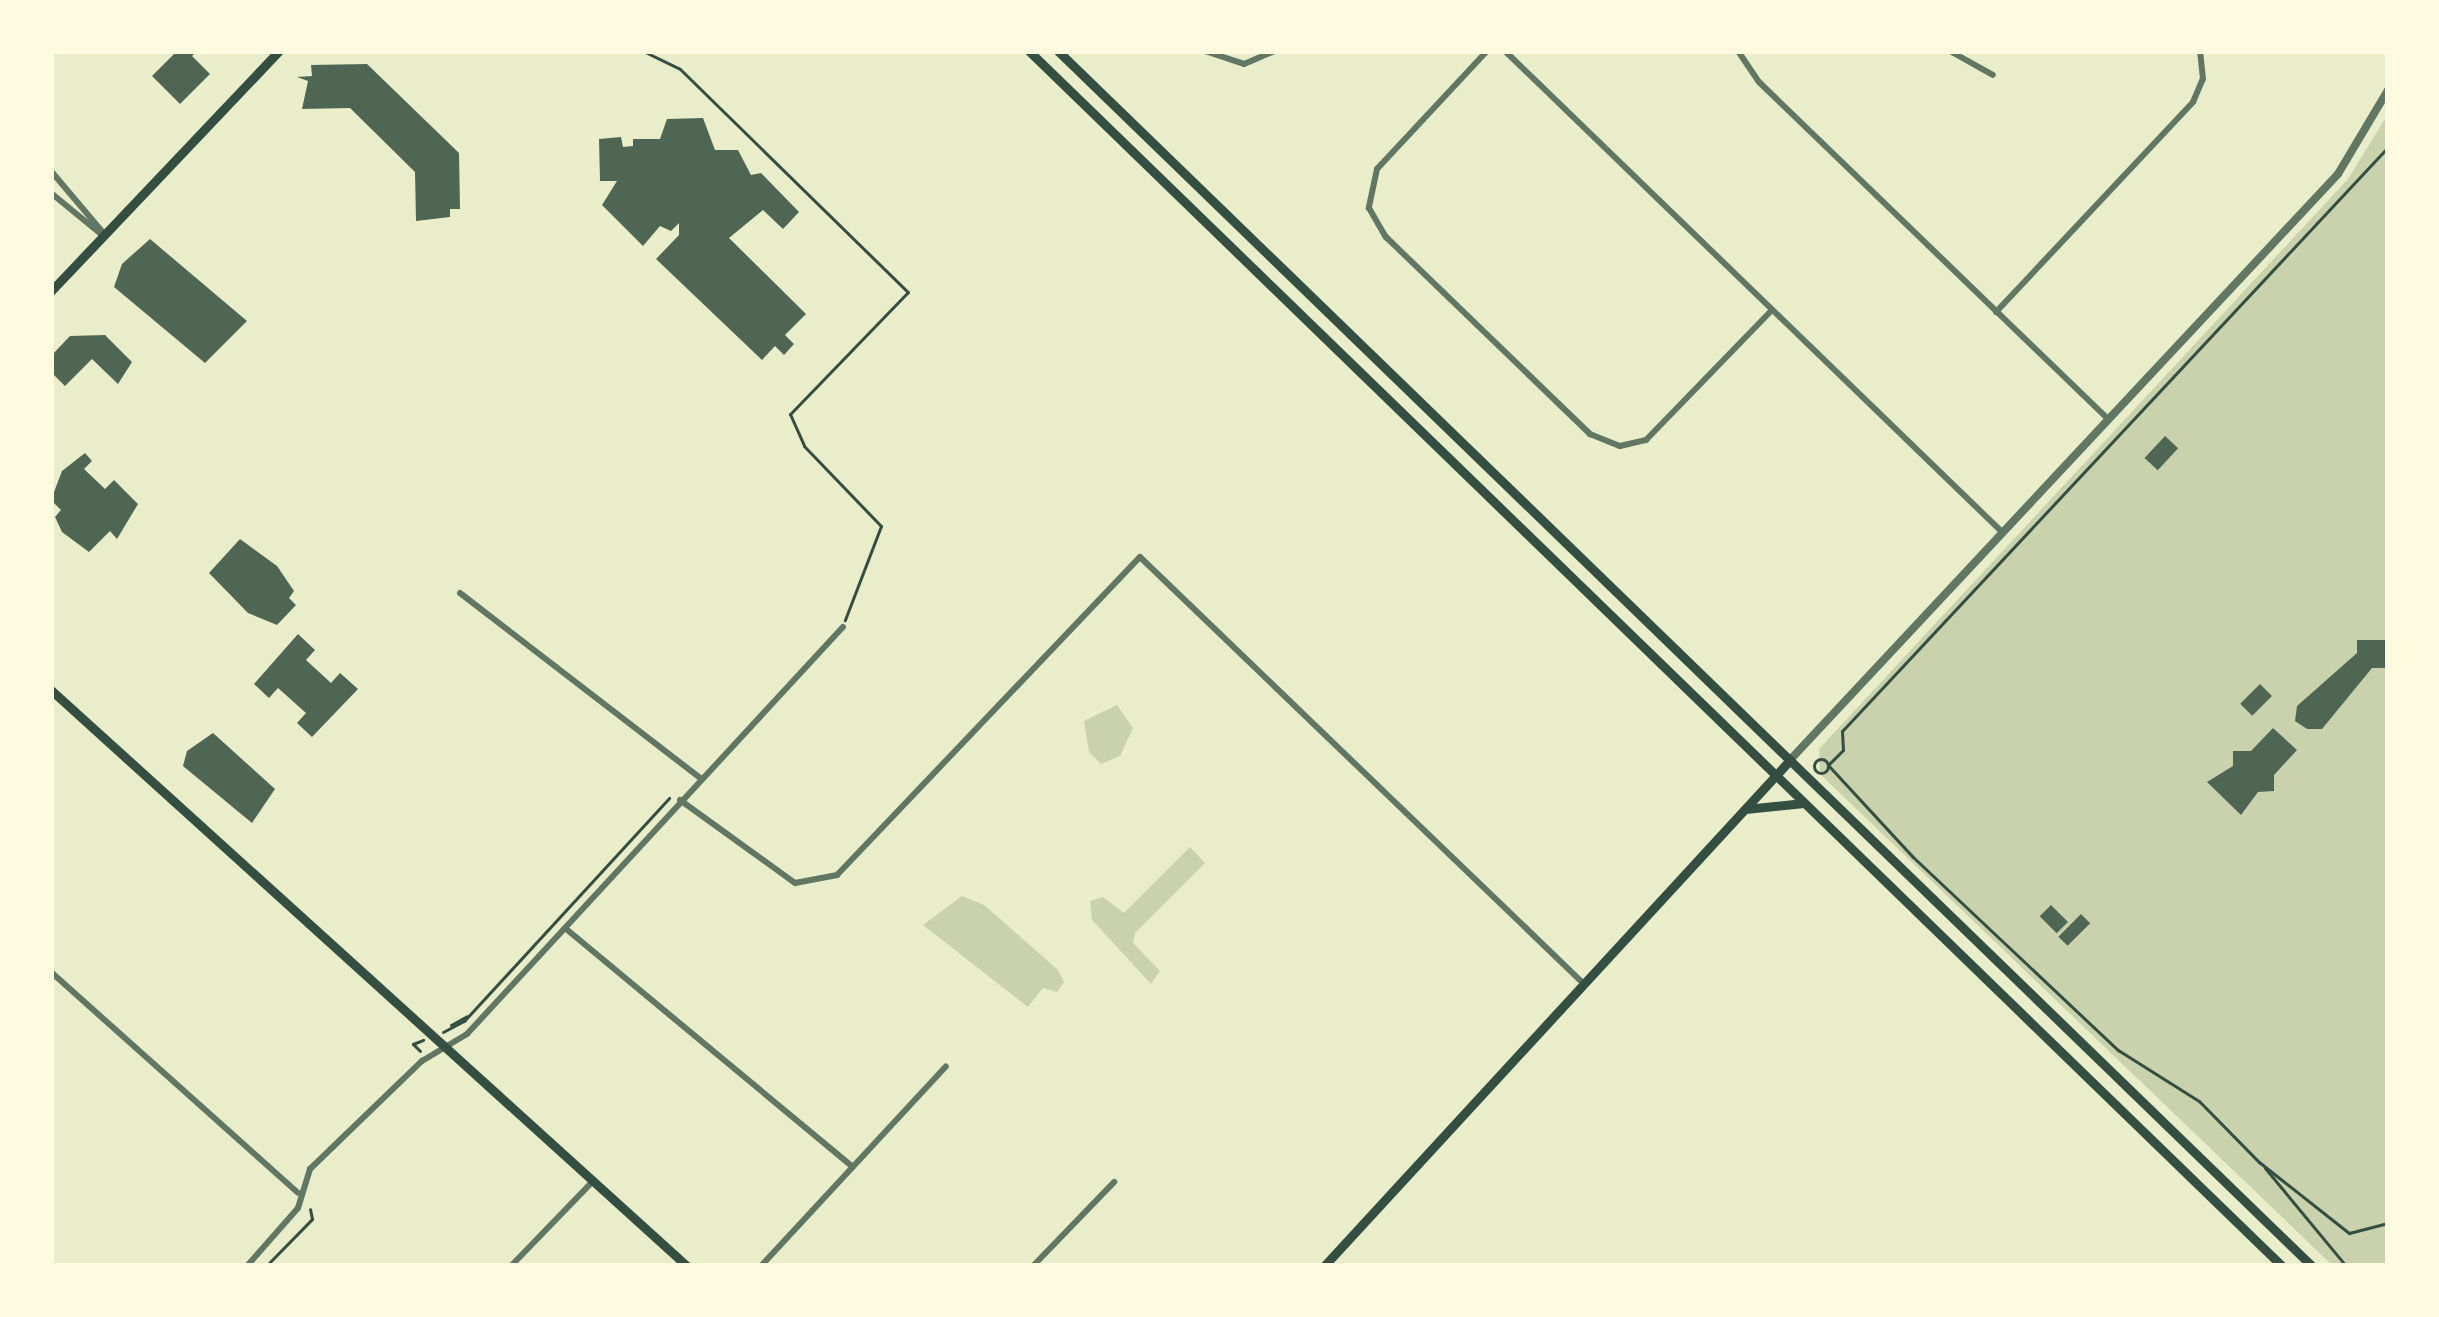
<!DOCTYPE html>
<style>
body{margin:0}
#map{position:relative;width:2439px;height:1317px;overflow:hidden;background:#e9edc9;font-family:"Public Sans",sans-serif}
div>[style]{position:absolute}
.green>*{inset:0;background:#cad2ad}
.building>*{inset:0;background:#4f6655;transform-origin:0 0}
.path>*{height:3px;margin:-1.5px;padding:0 1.5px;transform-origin:1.5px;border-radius:1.5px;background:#344e41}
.path>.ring{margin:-1.5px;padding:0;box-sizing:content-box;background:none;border:3px solid #344e41;border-radius:50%}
.minor>*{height:6px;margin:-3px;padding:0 3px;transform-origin:3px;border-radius:3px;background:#617663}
.tertiary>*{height:8px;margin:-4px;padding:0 4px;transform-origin:4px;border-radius:4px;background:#617663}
.secondary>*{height:9px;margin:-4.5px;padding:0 4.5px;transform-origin:4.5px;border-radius:4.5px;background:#344e41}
span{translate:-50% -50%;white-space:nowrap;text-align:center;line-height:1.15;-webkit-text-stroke:9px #fefae0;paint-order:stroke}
.frame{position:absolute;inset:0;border:54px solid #fefae0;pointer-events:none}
</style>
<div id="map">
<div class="green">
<i style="clip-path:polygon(2388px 114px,2388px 1264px,2333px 1266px,1820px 774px,1819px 749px,2348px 179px)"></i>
<i style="clip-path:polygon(1117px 705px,1133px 728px,1120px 756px,1101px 764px,1089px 752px,1084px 721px)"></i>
<i style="clip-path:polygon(1190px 847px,1205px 863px,1135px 933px,1133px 943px,1160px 971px,1151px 984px,1092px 920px,1090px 901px,1103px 897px,1124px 913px)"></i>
<i style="clip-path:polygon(962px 896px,984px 905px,1058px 970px,1064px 982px,1057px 992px,1043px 988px,1028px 1007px,923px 925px)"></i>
</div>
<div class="building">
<i style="clip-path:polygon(177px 51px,197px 51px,192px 56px,210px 74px,180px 104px,152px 76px)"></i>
<i style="clip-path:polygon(367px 64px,459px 153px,460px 209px,450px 209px,450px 217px,416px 221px,415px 172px,350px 108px,302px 109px,308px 81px,297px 77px,312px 76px,311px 65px)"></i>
<i style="clip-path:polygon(703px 118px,715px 150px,738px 150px,751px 175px,761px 173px,799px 212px,783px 229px,763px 210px,729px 238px,806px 314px,785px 335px,794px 344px,784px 355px,775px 346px,762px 360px,656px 259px,679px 235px,679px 223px,671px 231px,660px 226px,643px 246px,602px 205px,617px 181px,600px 181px,599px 139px,621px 137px,623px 147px,633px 146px,633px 139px,660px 139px,667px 119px)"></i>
<i style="clip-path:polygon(150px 239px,247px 321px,205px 363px,114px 287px,122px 264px)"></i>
<i style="clip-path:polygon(105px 335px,132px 362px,118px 384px,92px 359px,65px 386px,51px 372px,51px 356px,70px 336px)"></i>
<i style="left:2165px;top:436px;width:18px;height:30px;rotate:43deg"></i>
<i style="clip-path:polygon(85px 453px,92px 461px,84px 469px,105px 489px,114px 480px,138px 504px,117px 539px,110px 531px,89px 552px,62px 532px,55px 517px,61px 510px,51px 500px,62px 471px)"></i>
<i style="clip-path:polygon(240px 539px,277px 566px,294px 591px,289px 598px,296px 605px,277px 625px,248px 613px,209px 573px)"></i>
<i style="clip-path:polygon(298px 634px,315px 650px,306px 660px,331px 683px,340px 673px,358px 689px,312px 737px,297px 723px,306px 713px,278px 688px,269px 698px,254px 684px)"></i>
<i style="clip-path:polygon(2357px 640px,2386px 640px,2386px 668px,2372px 668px,2322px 729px,2307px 729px,2295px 721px,2297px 706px,2357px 653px)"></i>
<i style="left:2260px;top:684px;width:17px;height:28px;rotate:45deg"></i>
<i style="clip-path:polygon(2273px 728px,2297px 750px,2274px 775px,2274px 791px,2258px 792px,2241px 815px,2207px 782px,2233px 766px,2233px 751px,2251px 751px)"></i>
<i style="clip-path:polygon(213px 733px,275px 789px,252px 823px,183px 766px,187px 751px)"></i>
<i style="left:2051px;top:905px;width:24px;height:16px;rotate:45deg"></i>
<i style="left:2081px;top:914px;width:13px;height:32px;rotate:45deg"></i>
</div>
<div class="path">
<i style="left:643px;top:51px;width:41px;rotate:25.9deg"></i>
<i style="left:680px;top:69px;width:319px;rotate:44.4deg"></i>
<i style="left:908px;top:292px;width:170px;rotate:134deg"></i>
<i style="left:790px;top:414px;width:35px;rotate:66deg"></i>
<i style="left:804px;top:446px;width:111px;rotate:46.1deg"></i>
<i style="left:881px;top:526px;width:101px;rotate:111deg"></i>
<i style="left:2388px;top:147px;width:799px;rotate:133.07deg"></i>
<i style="left:1842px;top:731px;width:19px;rotate:87deg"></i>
<i style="left:1843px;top:750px;width:21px;rotate:135deg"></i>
<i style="left:1828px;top:765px;width:125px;rotate:47.3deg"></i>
<i style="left:1913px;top:857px;width:282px;rotate:43.3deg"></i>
<i style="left:2118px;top:1050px;width:96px;rotate:32.2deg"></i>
<i style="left:2199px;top:1101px;width:86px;rotate:45.5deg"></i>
<i style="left:2259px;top:1162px;width:115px;rotate:38.3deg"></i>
<i style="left:2349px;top:1233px;width:40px;rotate:-14.4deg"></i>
<i class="ring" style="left:1814px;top:759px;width:11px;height:11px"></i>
<i style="left:451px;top:1025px;width:18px;rotate:-29deg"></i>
<i style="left:443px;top:1032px;width:24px;rotate:-28deg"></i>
<i style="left:464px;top:1021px;width:303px;rotate:-47.4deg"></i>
<i style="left:420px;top:1051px;width:10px;rotate:-135deg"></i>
<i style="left:413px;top:1044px;width:11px;rotate:-22deg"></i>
<i style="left:2265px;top:1168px;width:127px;rotate:50.4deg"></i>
<i style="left:266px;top:1266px;width:66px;rotate:-45.6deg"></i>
<i style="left:312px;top:1219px;width:10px;rotate:-101deg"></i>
</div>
<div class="minor">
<i style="left:1205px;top:51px;width:41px;rotate:18.4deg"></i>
<i style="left:1244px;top:64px;width:34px;rotate:-23deg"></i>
<i style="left:1487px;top:51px;width:161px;rotate:133deg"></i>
<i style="left:1377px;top:169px;width:40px;rotate:102deg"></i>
<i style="left:1369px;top:208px;width:34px;rotate:60deg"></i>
<i style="left:1386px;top:237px;width:284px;rotate:44deg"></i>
<i style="left:1590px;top:434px;width:32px;rotate:22deg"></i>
<i style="left:1620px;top:446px;width:27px;rotate:-13deg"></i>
<i style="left:1646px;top:440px;width:181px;rotate:-45.9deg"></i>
<i style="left:1505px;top:51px;width:689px;rotate:44.06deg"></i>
<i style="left:1738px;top:51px;width:37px;rotate:56deg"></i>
<i style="left:1759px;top:82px;width:484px;rotate:44deg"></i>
<i style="left:1950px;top:51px;width:49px;rotate:29.2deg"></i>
<i style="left:51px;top:171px;width:84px;rotate:49.8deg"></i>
<i style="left:51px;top:193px;width:65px;rotate:39.4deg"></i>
<i style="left:1996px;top:312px;width:288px;rotate:-46.8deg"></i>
<i style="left:2193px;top:102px;width:25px;rotate:-67deg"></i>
<i style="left:2203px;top:79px;width:28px;rotate:-96deg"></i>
<i style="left:460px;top:593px;width:303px;rotate:37.6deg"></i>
<i style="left:680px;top:800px;width:142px;rotate:35.8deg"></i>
<i style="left:795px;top:883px;width:43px;rotate:-10.8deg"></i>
<i style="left:837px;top:875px;width:439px;rotate:-46.4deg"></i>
<i style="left:1140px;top:557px;width:615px;rotate:43.88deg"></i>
<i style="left:565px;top:928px;width:374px;rotate:39.7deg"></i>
<i style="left:51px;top:972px;width:331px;rotate:41.8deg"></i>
<i style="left:247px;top:1266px;width:77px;rotate:-48.7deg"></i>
<i style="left:298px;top:1208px;width:41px;rotate:-72.9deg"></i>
<i style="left:310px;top:1169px;width:156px;rotate:-44deg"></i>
<i style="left:422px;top:1061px;width:52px;rotate:-31deg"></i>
<i style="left:467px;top:1034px;width:554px;rotate:-47.27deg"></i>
<i style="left:511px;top:1266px;width:117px;rotate:-46deg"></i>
<i style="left:761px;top:1266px;width:272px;rotate:-47.2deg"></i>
<i style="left:1033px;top:1266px;width:117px;rotate:-46deg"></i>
</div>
<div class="tertiary">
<i style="left:1790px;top:760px;width:802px;rotate:-46.92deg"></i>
<i style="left:2338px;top:174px;width:98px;rotate:-59.2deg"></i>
</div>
<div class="secondary">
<i style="left:1029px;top:51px;width:1745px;rotate:44.12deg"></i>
<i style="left:1058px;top:51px;width:1746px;rotate:44.1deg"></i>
<i style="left:51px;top:291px;width:331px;rotate:-46.5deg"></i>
<i style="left:51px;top:690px;width:858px;rotate:42.17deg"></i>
<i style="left:1745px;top:809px;width:59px;rotate:-5.8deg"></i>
<i style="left:1324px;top:1266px;width:688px;rotate:-47.36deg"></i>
</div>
<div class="frame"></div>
</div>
